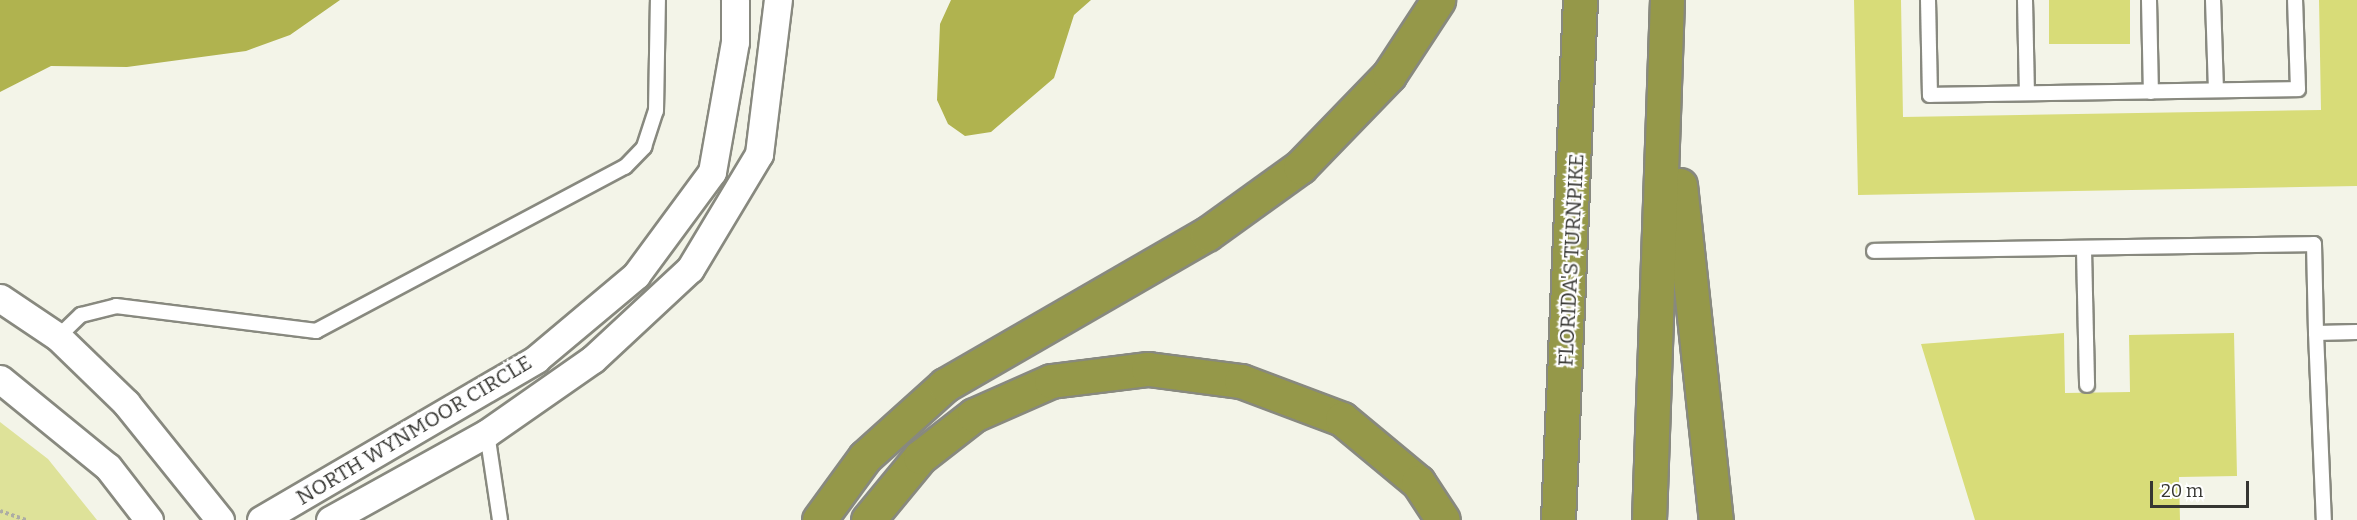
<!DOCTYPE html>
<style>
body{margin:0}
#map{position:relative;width:2357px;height:520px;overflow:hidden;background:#f3f4e8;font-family:Bitter,serif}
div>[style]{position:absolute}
.green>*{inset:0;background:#dee299}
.water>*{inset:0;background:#b0b34f}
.building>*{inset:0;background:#d8dc78;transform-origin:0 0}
.path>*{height:4px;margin-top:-2px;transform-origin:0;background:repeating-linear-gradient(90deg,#adada4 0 3px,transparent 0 6px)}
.roads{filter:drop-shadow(2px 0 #88897f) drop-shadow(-2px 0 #88897f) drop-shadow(0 2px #88897f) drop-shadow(0 -2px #88897f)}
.service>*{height:14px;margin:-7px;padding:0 7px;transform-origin:7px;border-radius:7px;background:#fff}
.minor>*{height:27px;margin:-13.5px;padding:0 13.5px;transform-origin:13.5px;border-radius:13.5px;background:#fff}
.motorway>*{height:33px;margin:-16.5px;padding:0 16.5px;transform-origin:16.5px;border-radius:16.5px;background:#959849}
span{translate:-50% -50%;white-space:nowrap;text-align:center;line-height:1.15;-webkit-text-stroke:4.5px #fff;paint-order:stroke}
.street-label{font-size:21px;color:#363632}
.scale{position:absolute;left:2150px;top:481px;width:99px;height:27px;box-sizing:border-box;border:3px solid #363632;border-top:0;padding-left:8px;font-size:18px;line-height:21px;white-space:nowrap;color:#363632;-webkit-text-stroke:4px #fff;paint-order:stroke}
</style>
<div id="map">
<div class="green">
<i style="clip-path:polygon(0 422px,48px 459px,97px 520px,0 520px)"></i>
</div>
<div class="water">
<i style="clip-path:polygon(0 0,340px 0,290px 35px,246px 51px,127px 67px,51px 66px,0 92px)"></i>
<i style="clip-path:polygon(951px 0,1091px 0,1074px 15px,1054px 78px,991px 132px,965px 136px,948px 124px,937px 100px,940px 24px)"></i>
</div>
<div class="building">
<i style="clip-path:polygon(1854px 0,1901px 0,1903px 117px,2321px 110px,2319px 0,2357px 0,2357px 186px,1858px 195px)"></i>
<i style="left:2049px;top:0;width:81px;height:44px"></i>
<i style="clip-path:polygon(2064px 333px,2065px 393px,2130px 392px,2129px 335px,2234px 333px,2237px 476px,2179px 477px,2180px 520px,1975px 520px,1921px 344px)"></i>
</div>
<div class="path">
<i style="left:0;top:511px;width:28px;rotate:19deg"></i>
</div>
<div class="roads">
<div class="service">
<i style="left:1928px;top:0;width:95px;rotate:88.8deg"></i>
<i style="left:1930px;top:95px;width:368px;rotate:-0.9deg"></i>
<i style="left:2298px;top:89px;width:89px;rotate:-91.9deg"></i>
<i style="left:2025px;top:0;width:93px;rotate:88.8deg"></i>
<i style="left:2149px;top:0;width:92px;rotate:88.8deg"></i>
<i style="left:2213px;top:0;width:90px;rotate:88.1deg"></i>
<i style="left:2084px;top:250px;width:135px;rotate:88.7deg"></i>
<i style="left:1874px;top:251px;width:440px;rotate:-0.9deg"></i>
<i style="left:2314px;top:244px;width:89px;rotate:88.7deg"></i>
<i style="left:2316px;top:333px;width:41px;rotate:-1.4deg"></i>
<i style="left:2316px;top:333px;width:187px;rotate:87.6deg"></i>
<i style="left:58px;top:337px;width:32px;rotate:-44deg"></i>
<i style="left:81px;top:315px;width:36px;rotate:-14deg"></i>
<i style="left:116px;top:306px;width:202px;rotate:7.1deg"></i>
<i style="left:316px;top:331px;width:350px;rotate:-28deg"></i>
<i style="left:625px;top:167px;width:28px;rotate:-46deg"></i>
<i style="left:644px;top:147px;width:38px;rotate:-72deg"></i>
<i style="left:656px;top:111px;width:111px;rotate:-89deg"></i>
<i style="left:487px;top:433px;width:88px;rotate:81.5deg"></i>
</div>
<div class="minor">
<i style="left:0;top:298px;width:70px;rotate:33.9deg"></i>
<i style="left:58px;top:337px;width:95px;rotate:44.1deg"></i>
<i style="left:126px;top:403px;width:150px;rotate:51.2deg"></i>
<i style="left:0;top:379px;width:139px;rotate:39.2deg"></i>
<i style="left:108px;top:467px;width:67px;rotate:52.3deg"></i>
<i style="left:261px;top:520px;width:319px;rotate:-30.3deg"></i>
<i style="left:536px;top:359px;width:131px;rotate:-40deg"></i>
<i style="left:636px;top:275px;width:128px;rotate:-53.6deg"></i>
<i style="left:712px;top:172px;width:132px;rotate:-80deg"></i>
<i style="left:735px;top:42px;width:42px;rotate:-90deg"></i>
<i style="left:330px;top:520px;width:179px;rotate:-29deg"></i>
<i style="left:487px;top:433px;width:129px;rotate:-34.9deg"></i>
<i style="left:593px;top:359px;width:132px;rotate:-42.9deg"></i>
<i style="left:690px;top:269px;width:134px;rotate:-59deg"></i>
<i style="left:759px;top:154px;width:155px;rotate:-83deg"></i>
</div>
<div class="motorway">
<i style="left:1680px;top:185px;width:337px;rotate:83.9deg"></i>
<i style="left:819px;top:520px;width:78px;rotate:-53.9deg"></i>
<i style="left:865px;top:457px;width:108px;rotate:-42deg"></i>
<i style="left:945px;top:385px;width:302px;rotate:-30deg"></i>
<i style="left:1207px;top:234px;width:115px;rotate:-35.8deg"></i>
<i style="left:1300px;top:167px;width:128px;rotate:-45.9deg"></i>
<i style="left:1389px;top:75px;width:90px;rotate:-56.8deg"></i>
<i style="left:868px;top:520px;width:82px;rotate:-50.5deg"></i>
<i style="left:920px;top:457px;width:68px;rotate:-37.9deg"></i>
<i style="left:974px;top:415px;width:84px;rotate:-23.8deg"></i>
<i style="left:1051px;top:381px;width:98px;rotate:-7.1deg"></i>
<i style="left:1148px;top:369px;width:94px;rotate:7.4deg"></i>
<i style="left:1241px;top:381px;width:108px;rotate:20.6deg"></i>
<i style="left:1342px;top:419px;width:99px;rotate:39.7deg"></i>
<i style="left:1418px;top:482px;width:45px;rotate:56.7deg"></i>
<i style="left:1558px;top:520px;width:520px;rotate:-87.58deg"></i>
<i style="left:1649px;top:520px;width:520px;rotate:-88.02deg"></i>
</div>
</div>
<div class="street-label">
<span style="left:1571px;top:260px;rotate:-87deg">FLORIDA'S TURNPIKE</span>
<span style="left:414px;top:430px;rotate:-31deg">NORTH WYNMOOR CIRCLE</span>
</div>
<div class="scale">20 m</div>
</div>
